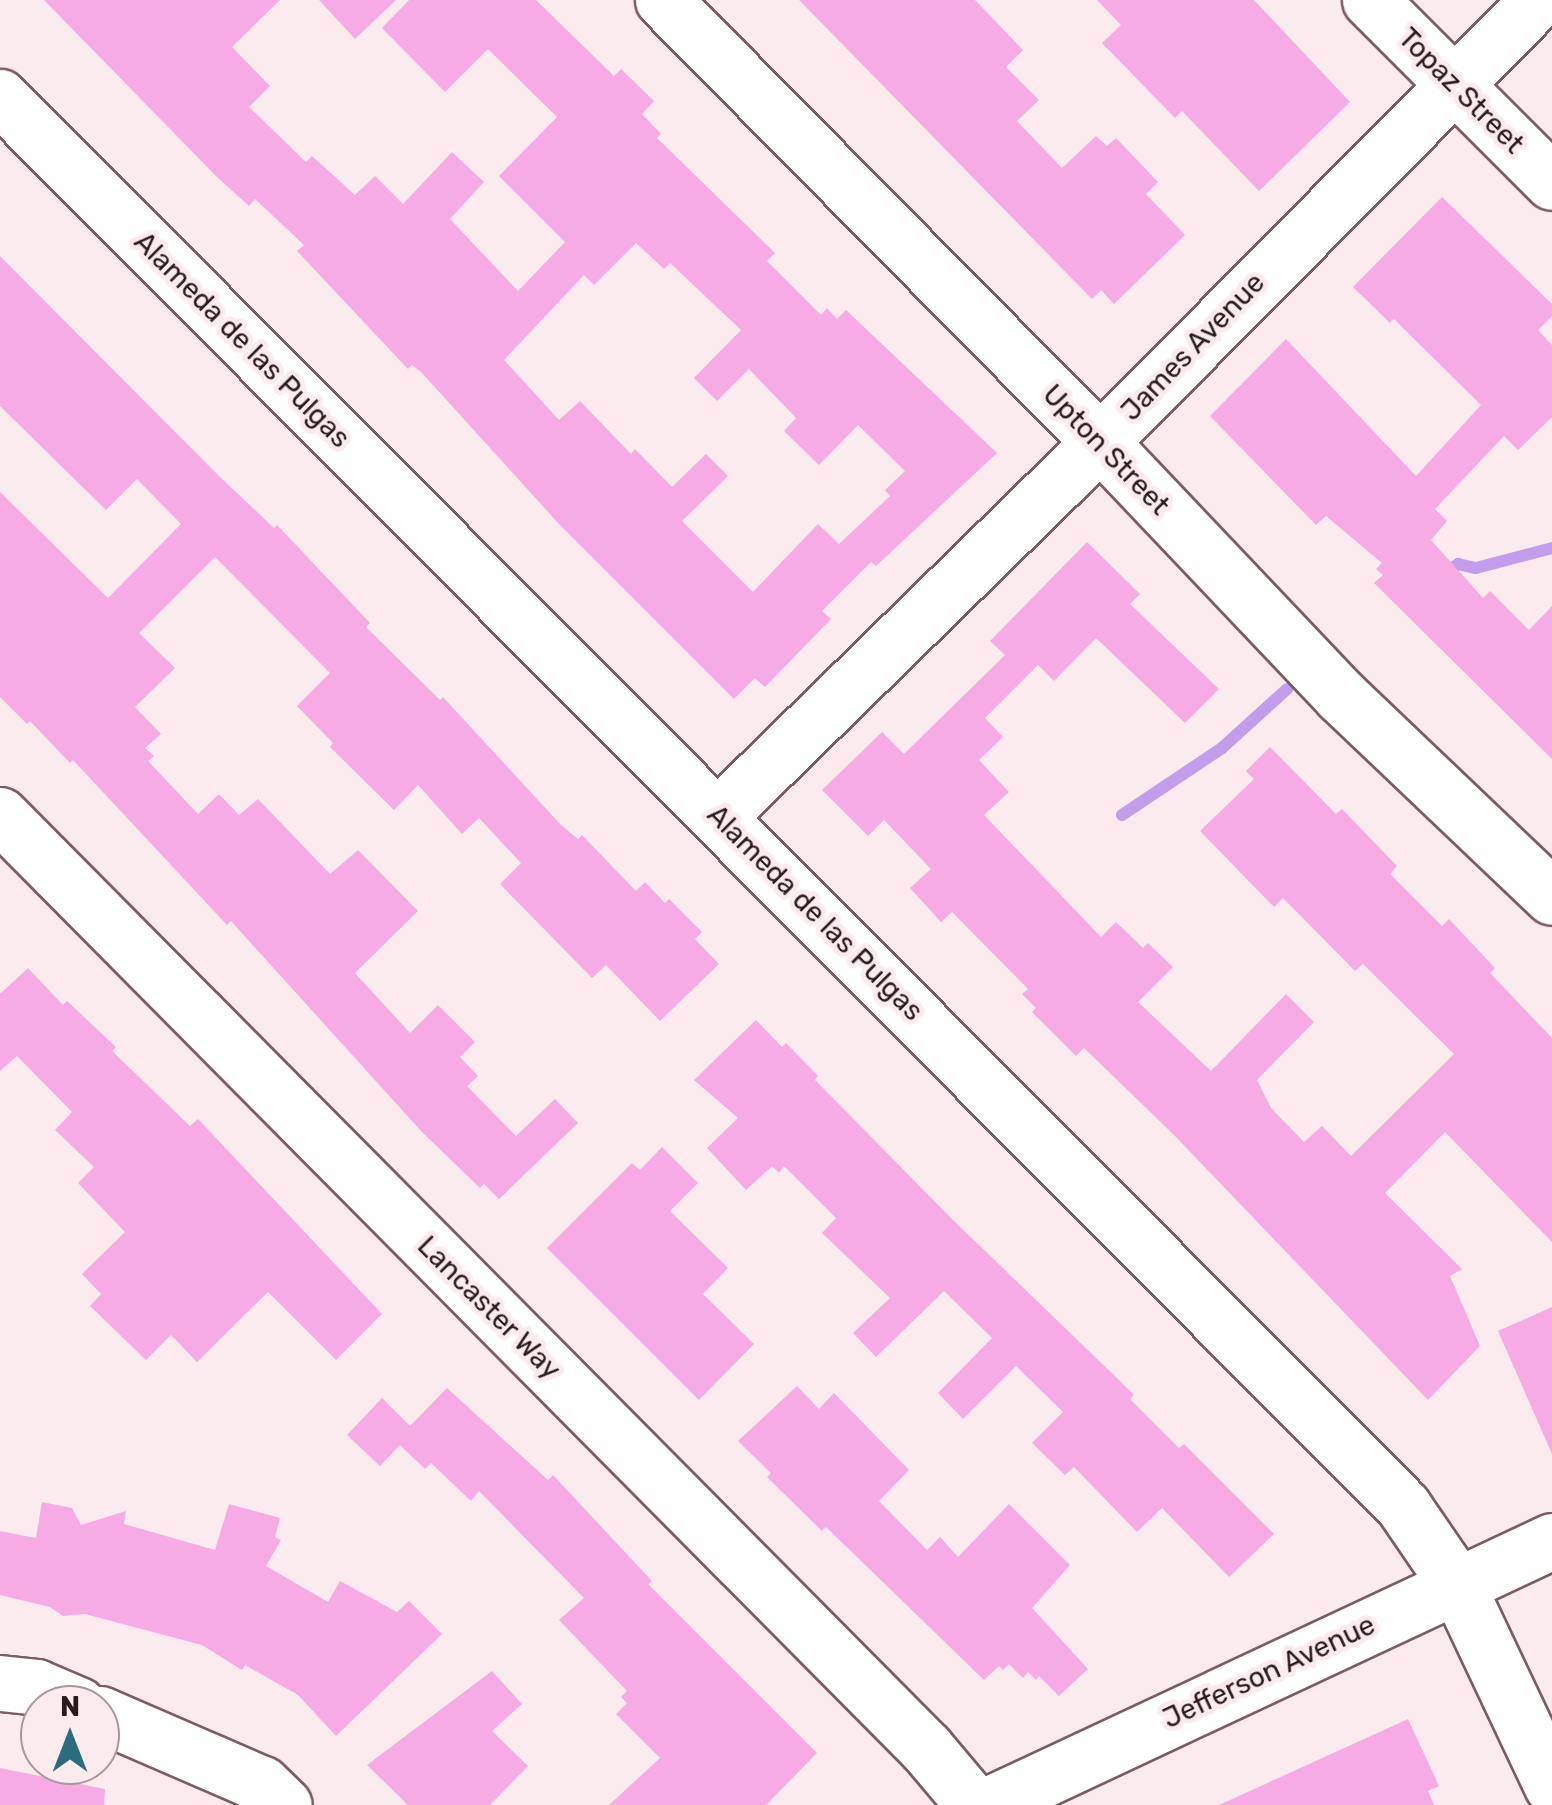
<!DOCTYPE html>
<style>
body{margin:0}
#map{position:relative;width:1552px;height:1805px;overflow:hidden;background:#fbebee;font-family:Rubik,sans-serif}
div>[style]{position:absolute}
.stream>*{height:12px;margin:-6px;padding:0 6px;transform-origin:6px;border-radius:6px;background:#c39deb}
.building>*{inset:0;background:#f7abe5}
.roads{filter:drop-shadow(2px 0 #7c5b62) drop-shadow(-2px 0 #7c5b62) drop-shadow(0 2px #7c5b62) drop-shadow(0 -2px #7c5b62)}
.minor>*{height:55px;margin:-27.5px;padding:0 27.5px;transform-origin:27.5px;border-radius:27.5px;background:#fff}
.major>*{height:55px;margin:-27.5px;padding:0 27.5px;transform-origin:27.5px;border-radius:27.5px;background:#fff}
span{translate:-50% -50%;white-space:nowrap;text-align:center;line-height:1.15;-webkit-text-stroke:10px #fbebee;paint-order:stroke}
.street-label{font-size:28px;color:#281a1d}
.north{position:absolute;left:20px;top:1685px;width:100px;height:100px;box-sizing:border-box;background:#fbebee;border:2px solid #a7979a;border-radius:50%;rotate:0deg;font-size:28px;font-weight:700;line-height:40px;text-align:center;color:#281a1d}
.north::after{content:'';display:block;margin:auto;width:35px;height:45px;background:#2a6d7f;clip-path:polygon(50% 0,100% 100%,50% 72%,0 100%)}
</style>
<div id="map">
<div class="stream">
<i style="left:1443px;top:575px;width:19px;rotate:-36deg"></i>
<i style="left:1458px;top:564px;width:18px;rotate:13deg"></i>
<i style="left:1476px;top:568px;width:79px;rotate:-14.7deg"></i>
<i style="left:1122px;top:815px;width:120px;rotate:-33.8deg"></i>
<i style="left:1222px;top:748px;width:88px;rotate:-42.2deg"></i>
</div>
<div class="building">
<i style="clip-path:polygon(evenodd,44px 0,280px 0,232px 47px,270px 86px,249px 107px,306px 162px,312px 156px,355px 195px,375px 176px,403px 204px,452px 152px,484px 182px,450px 219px,518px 291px,565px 242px,499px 176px,557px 117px,488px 49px,445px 92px,382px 28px,409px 0,536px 0,614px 76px,621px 69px,654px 101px,642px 114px,661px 134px,657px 138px,775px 253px,767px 261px,821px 315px,827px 308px,837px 319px,846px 310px,997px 453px,876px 566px,871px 562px,822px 611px,831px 619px,765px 687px,755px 678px,734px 699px,559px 524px,422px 373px,412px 365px,408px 369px,297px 251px,304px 245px,255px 199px,249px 206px,216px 176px,44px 0,636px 243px,664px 269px,670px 263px,741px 330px,694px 378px,717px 401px,749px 369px,796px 418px,784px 431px,819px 465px,858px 425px,905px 471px,885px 490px,890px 496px,839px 544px,818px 524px,753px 592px,682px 521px,728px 476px,706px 454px,672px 487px,635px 449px,631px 454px,580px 401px,559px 420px,504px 360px,584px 275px,594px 285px,636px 243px)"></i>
<i style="clip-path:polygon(319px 0,396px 0,355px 39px)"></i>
<i style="clip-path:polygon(799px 0,975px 0,1023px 50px,1006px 67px,1039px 100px,1017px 121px,1062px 168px,1096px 136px,1107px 146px,1116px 138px,1158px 182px,1146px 194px,1185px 235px,1114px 304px,1101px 290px,1092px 299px)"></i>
<i style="clip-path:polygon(1097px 0,1254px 0,1350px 102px,1259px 191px,1182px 111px,1175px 118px,1102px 43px,1121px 25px)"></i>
<i style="clip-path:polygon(1442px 197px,1552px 304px,1552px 316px,1538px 330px,1552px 345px,1552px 417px,1518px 450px,1504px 436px,1435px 509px,1447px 521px,1431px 540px,1483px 598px,1490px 591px,1529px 630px,1552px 606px,1552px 759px,1374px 583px,1383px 575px,1376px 569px,1382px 563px,1326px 516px,1316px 525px,1210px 416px,1286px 339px,1416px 476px,1481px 405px,1394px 319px,1390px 323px,1353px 287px)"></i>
<i style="clip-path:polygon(0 256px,219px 476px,274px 528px,277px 525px,370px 623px,366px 627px,440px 700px,443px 697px,561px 825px,578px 839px,582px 835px,636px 891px,645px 882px,665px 903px,669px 899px,702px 932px,695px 939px,719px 964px,660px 1021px,606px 965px,592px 978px,500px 884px,521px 863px,479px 818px,462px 834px,418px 785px,394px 810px,330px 747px,333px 743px,297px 706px,330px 673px,215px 557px,139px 633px,175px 668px,135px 707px,161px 734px,145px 748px,154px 756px,148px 761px,198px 814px,219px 794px,239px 815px,258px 799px,330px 874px,358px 850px,418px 911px,355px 973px,410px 1033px,438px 1005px,475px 1042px,460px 1057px,478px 1076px,467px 1086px,516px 1136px,555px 1099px,578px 1123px,499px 1199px,484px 1184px,480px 1188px,421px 1131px,231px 921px,227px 925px,73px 760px,70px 763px,30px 721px,27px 724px,0 697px,0 492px,108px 598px,181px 524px,137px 479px,106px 510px,0 406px)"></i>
<i style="clip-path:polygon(1087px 542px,1140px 594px,1130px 604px,1219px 689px,1185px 723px,1096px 638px,1054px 681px,1038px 665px,985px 718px,1003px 737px,979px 760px,1009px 792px,984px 815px,1101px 937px,1116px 922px,1143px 948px,1148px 943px,1173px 967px,1138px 1002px,1211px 1071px,1286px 994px,1314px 1022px,1257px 1080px,1271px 1108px,1304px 1142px,1322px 1126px,1351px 1156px,1454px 1054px,1363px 964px,1355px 971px,1283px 898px,1274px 907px,1200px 831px,1254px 779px,1246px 771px,1270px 747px,1336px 814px,1342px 809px,1397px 866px,1390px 874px,1442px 926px,1449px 919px,1495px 968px,1490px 973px,1552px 1038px,1552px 1242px,1445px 1132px,1385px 1193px,1462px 1269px,1450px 1276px,1480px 1346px,1428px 1400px,1173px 1134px,1084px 1048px,1076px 1056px,1032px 1012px,1036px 1008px,1022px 994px,1028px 989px,952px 912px,941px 922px,910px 888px,931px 869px,884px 820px,868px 836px,822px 790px,882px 732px,904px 754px,1005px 655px,990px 641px)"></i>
<i style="clip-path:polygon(28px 968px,63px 1005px,67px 1001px,116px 1047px,112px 1051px,190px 1126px,198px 1119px,382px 1314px,336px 1360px,268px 1292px,197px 1362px,171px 1335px,146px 1360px,90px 1306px,101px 1294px,82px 1274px,125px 1232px,78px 1183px,94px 1167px,55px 1130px,72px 1112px,17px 1056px,0 1071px,0 994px)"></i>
<i style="clip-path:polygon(756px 1020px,782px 1047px,786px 1043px,818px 1076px,815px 1080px,954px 1221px,1120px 1381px,1134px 1395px,1130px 1399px,1179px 1448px,1184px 1444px,1274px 1534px,1229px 1577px,1162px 1508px,1137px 1532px,1074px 1467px,1065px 1475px,1032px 1443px,1063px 1412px,1016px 1366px,963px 1419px,938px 1393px,992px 1338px,944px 1291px,876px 1357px,853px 1333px,890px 1298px,822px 1233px,836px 1218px,784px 1166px,779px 1173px,772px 1166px,746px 1190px,707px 1148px,738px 1118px,694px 1080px)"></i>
<i style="clip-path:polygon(662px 1147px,698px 1183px,670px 1211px,728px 1268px,703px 1294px,754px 1344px,699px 1400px,547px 1248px,632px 1163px,640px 1170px)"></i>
<i style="clip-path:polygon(1552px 1307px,1552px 1454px,1498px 1331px)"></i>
<i style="clip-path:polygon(797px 1386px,819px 1409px,834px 1393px,909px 1470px,879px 1501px,927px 1550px,940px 1537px,958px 1557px,1009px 1504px,1070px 1565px,1032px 1608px,1088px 1669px,1059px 1696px,1039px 1676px,1036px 1680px,1028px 1672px,1023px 1678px,1009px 1664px,1003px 1670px,999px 1666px,984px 1680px,826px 1527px,822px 1531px,767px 1477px,771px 1473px,738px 1441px)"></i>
<i style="clip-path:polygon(447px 1388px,548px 1480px,553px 1475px,652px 1581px,648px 1584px,817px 1753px,766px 1805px,609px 1805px,660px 1758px,616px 1714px,627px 1703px,621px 1697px,627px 1691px,559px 1620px,584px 1598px,479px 1491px,471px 1501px,431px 1463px,425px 1469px,400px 1445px,380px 1466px,347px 1435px,382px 1398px,410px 1426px)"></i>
<i style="clip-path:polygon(42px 1502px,72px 1508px,81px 1525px,126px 1511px,124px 1524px,215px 1550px,229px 1504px,280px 1518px,275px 1537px,281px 1540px,266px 1566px,328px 1602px,340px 1581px,397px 1612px,409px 1601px,442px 1634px,336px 1736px,298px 1695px,245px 1665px,242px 1670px,202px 1645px,85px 1614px,63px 1616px,50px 1607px,0 1595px,0 1531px,36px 1538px)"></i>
<i style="clip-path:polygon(492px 1671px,522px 1704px,492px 1731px,528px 1766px,490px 1805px,408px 1805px,367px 1765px)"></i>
<i style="clip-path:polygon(1408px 1719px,1439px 1786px,1428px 1791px,1434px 1805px,1219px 1805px)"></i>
<i style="clip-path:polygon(0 1768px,105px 1789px,104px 1805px,0 1805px)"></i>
</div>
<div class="roads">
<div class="minor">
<i style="left:663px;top:0;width:622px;rotate:45.33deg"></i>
<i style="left:1100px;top:442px;width:350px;rotate:46.5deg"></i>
<i style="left:1341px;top:696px;width:291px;rotate:43.6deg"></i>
<i style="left:1370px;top:0;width:257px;rotate:45deg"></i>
<i style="left:0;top:815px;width:1315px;rotate:45.22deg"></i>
<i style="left:926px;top:1748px;width:75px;rotate:49.9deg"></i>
<i style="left:718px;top:816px;width:535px;rotate:-44.39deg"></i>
<i style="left:1100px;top:442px;width:622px;rotate:-45.26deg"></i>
<i style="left:0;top:1683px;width:36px;rotate:6deg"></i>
<i style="left:36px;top:1687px;width:46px;rotate:23.2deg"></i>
<i style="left:100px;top:1714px;width:176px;rotate:23.4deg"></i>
<i style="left:262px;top:1784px;width:30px;rotate:44deg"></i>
</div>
<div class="major">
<i style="left:0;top:97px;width:1988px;rotate:45.12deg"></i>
<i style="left:1403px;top:1506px;width:96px;rotate:55.6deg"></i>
<i style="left:1457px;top:1585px;width:222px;rotate:64.7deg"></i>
<i style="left:988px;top:1805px;width:623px;rotate:-25.08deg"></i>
</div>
</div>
<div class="street-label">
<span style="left:1461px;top:91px;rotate:45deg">Topaz Street</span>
<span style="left:242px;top:340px;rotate:45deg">Alameda de las Pulgas</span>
<span style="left:1193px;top:347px;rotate:-46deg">James Avenue</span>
<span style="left:1106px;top:450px;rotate:46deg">Upton Street</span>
<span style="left:815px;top:913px;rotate:45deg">Alameda de las Pulgas</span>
<span style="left:489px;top:1308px;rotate:45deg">Lancaster Way</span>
<span style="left:1269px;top:1672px;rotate:-25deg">Jefferson Avenue</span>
</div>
<div class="north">N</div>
</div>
